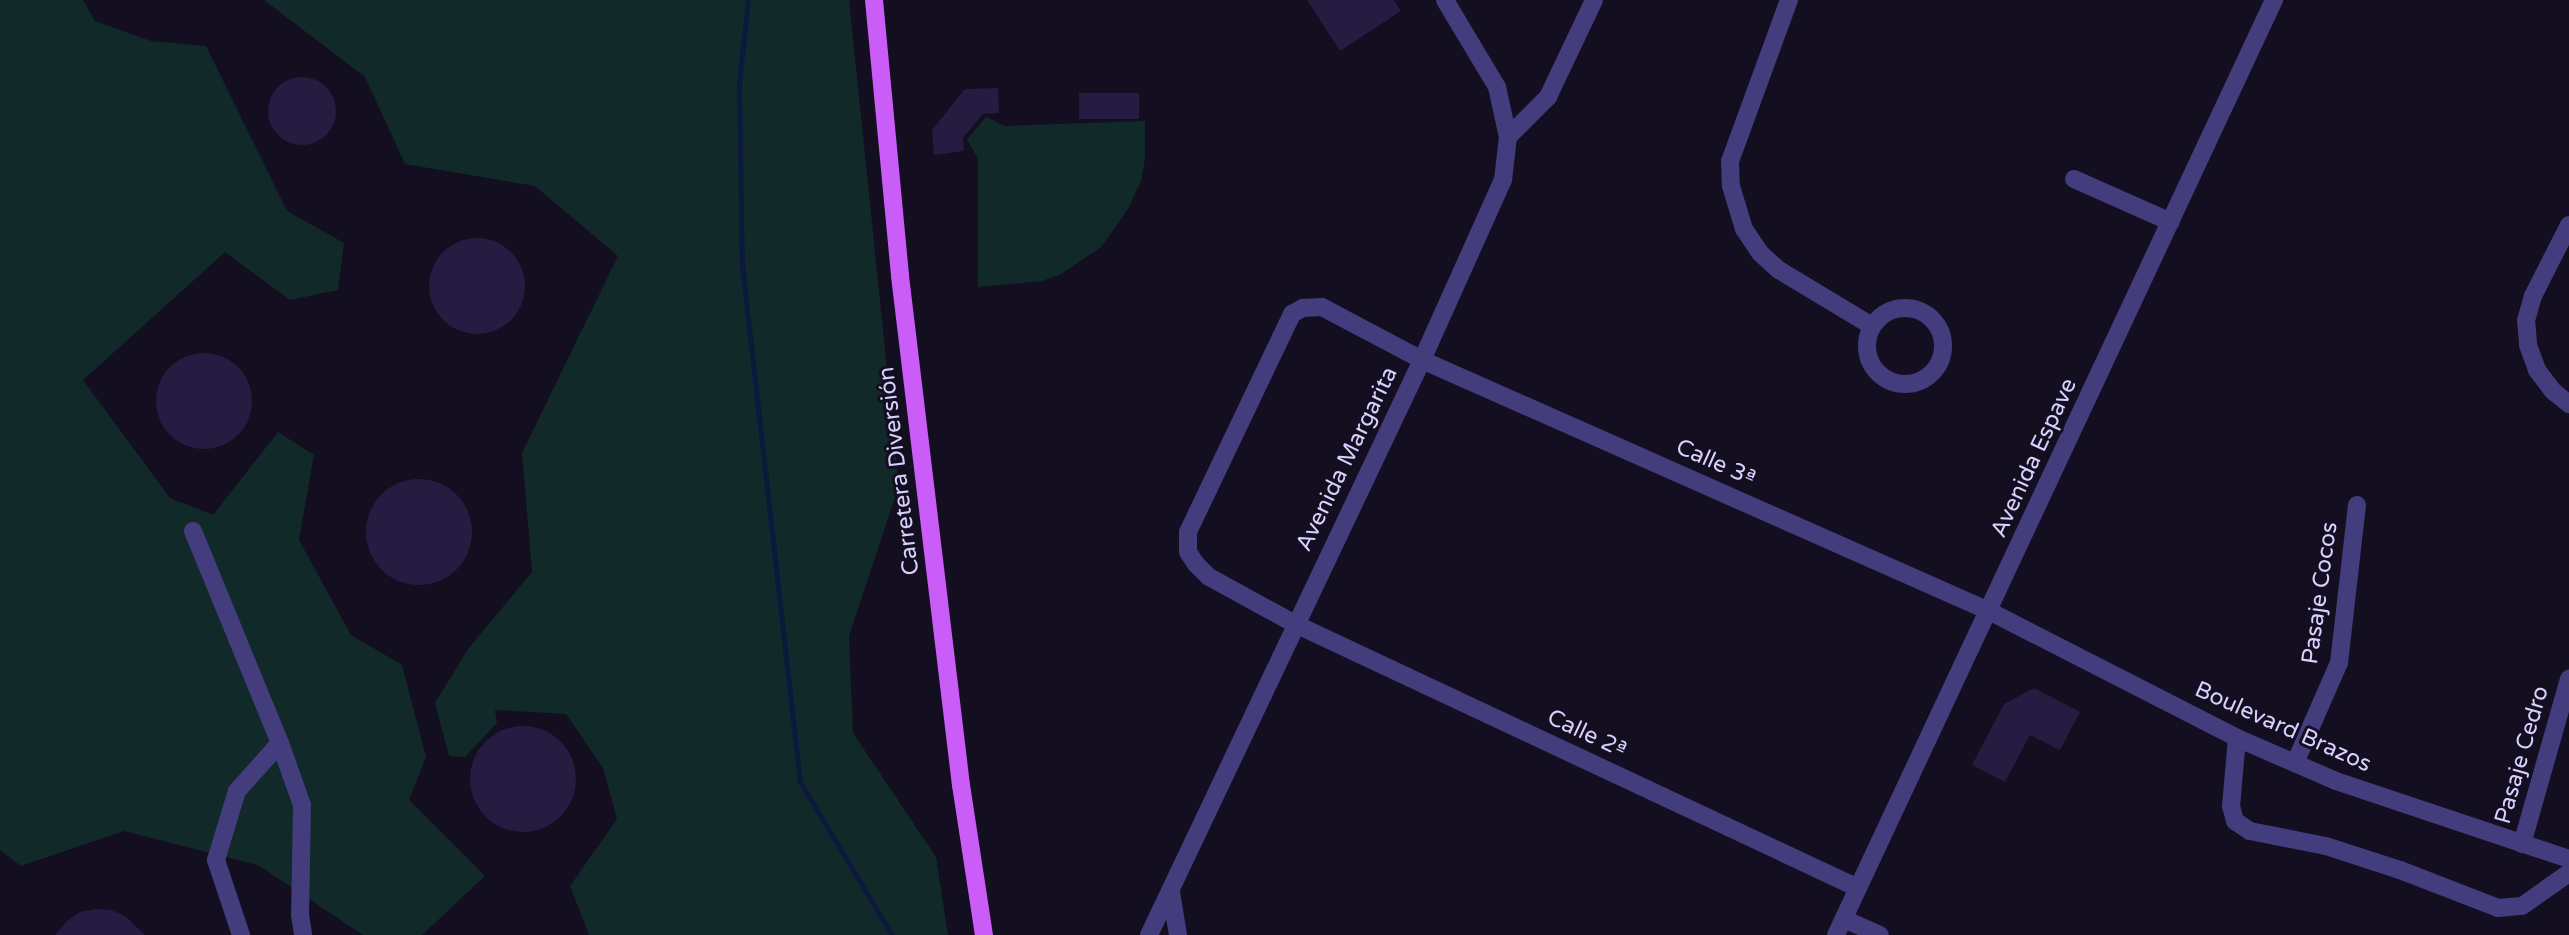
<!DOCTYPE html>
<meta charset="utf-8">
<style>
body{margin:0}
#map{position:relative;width:2569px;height:935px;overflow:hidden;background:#130e20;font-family:"Varela Round",sans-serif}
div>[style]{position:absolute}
.green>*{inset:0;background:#12292a}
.stream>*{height:5px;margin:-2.5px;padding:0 2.5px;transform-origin:2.5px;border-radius:2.5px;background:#0c193c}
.building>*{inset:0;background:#261b40;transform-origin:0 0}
.round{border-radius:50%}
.minor>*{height:18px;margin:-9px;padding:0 9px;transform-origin:9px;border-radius:9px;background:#433c7d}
.minor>.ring{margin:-9px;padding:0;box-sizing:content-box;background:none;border:18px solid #433c7d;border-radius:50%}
.major>*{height:18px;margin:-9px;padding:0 9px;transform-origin:9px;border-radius:9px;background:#ca5df7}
span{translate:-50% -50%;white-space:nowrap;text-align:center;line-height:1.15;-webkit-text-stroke:6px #130e20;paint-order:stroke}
.street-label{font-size:23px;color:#d9d0fd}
</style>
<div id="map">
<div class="green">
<i style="clip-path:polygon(0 0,83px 0,95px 21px,151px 41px,206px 46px,287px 211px,344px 243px,338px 290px,290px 300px,225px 252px,83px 380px,170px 498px,213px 515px,278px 432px,314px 455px,299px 540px,351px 635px,402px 665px,426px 757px,409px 800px,485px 876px,422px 935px,363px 935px,258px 865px,124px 831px,21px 866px,0 850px)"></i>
<i style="clip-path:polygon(264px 0,849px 0,899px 485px,849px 636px,853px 733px,936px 857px,948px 935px,589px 935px,570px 886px,617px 819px,603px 768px,566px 714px,495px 710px,497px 723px,465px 757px,449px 756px,435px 703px,468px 649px,532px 572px,522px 453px,618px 256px,535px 186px,405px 164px,365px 77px)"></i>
<i style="clip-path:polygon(986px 117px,1005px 126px,1145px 121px,1145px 159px,1141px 181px,1128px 209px,1101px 247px,1061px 274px,1042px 281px,978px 287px,978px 159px,967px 139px)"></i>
</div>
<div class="stream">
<i style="left:748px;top:0;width:83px;rotate:96.2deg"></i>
<i style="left:739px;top:83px;width:182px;rotate:89.1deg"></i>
<i style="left:742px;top:265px;width:520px;rotate:83.6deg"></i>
<i style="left:800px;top:782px;width:179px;rotate:59deg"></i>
</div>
<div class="building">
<i style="clip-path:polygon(1307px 0,1394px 0,1401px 11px,1340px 51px)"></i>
<i class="round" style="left:268px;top:77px;width:68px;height:68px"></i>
<i style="clip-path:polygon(998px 88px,999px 113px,983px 114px,963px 138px,964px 151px,934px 155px,932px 130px,965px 89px)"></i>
<i style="left:1139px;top:93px;width:26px;height:60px;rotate:90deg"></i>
<i class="round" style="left:429px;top:238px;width:96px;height:96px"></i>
<i class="round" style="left:156px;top:353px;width:96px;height:96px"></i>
<i class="round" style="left:366px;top:479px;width:106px;height:106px"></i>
<i style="clip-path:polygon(2034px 688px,2080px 712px,2060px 750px,2030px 735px,2005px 782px,1972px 765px,2004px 704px)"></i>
<i class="round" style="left:470px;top:726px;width:106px;height:106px"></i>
<i style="clip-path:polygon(95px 909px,111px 910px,125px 916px,145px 935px,55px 935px,67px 921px,80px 912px)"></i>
</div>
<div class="minor">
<i style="left:1789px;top:0;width:171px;rotate:110.1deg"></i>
<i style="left:1730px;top:161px;width:25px;rotate:88deg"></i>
<i style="left:1731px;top:186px;width:45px;rotate:73.2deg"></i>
<i style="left:1744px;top:229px;width:29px;rotate:56deg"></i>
<i style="left:1760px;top:253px;width:25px;rotate:42deg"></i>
<i style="left:1779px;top:270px;width:109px;rotate:31.1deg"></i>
<i style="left:1508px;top:137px;width:57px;rotate:-45deg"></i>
<i style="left:1548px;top:97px;width:107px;rotate:-64.6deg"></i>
<i style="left:2074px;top:179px;width:106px;rotate:23.9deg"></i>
<i style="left:2569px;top:225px;width:80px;rotate:116.9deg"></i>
<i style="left:2533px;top:296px;width:25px;rotate:106deg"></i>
<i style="left:2526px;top:320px;width:25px;rotate:85deg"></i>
<i style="left:2528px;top:345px;width:27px;rotate:70deg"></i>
<i style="left:2537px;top:370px;width:26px;rotate:53deg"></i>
<i style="left:2553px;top:391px;width:21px;rotate:39deg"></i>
<i class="ring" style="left:1867px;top:308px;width:58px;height:58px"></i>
<i style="left:193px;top:531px;width:229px;rotate:67.7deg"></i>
<i style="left:280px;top:743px;width:66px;rotate:70.5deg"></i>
<i style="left:302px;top:805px;width:110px;rotate:91deg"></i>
<i style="left:300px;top:915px;width:20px;rotate:81deg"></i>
<i style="left:2237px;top:738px;width:68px;rotate:95deg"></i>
<i style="left:2231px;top:806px;width:16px;rotate:75deg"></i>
<i style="left:2235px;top:821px;width:18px;rotate:34deg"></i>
<i style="left:2250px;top:831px;width:77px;rotate:11.2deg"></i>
<i style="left:2326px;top:846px;width:78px;rotate:18deg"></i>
<i style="left:2400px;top:870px;width:105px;rotate:21.2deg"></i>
<i style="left:2498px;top:908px;width:24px;rotate:-5deg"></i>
<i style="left:2522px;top:906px;width:57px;rotate:-35.1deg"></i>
<i style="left:2295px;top:763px;width:109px;rotate:-66.3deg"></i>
<i style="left:2339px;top:663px;width:159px;rotate:-83.5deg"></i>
<i style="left:2522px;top:844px;width:172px;rotate:-74.1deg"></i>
<i style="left:1858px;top:888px;width:622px;rotate:-154.88deg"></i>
<i style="left:1295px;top:624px;width:98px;rotate:-151.3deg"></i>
<i style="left:1209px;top:577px;width:18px;rotate:-135deg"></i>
<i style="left:1196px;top:564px;width:14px;rotate:-124deg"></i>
<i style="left:1188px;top:552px;width:20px;rotate:-90deg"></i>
<i style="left:1188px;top:532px;width:242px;rotate:-64.5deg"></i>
<i style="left:1292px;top:314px;width:13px;rotate:-29deg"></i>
<i style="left:1303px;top:308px;width:19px;rotate:-3deg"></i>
<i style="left:1322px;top:307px;width:113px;rotate:27.9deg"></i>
<i style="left:1422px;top:360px;width:620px;rotate:23.88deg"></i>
<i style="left:1989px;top:611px;width:279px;rotate:27.1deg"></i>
<i style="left:2237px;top:738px;width:108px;rotate:23.5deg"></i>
<i style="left:2336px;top:781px;width:246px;rotate:18.5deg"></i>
<i style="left:1171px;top:892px;width:44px;rotate:80.8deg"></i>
<i style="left:1844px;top:919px;width:39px;rotate:24deg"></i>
<i style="left:241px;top:935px;width:79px;rotate:-108.4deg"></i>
<i style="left:216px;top:860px;width:72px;rotate:-73.1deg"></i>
<i style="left:237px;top:791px;width:64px;rotate:-48.1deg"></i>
<i style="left:1149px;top:935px;width:637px;rotate:-64.6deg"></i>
<i style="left:1422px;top:360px;width:197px;rotate:-65.8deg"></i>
<i style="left:1503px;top:180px;width:43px;rotate:-83.4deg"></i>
<i style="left:1508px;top:137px;width:51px;rotate:-102.4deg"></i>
<i style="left:1497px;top:87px;width:101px;rotate:-120.9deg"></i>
<i style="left:1836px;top:935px;width:1033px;rotate:-64.9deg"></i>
</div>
<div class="major">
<i style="left:874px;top:0;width:277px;rotate:84.6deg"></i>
<i style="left:900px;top:276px;width:513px;rotate:83.17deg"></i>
<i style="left:961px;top:785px;width:152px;rotate:81.3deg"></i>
</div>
<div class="street-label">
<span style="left:2034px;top:458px;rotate:-65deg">Avenida Espave</span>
<span style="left:1347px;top:459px;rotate:-64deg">Avenida Margarita</span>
<span style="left:1716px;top:463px;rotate:24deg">Calle 3ª</span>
<span style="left:899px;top:471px;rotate:-97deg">Carretera Diversión</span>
<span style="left:2320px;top:593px;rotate:-82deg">Pasaje Cocos</span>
<span style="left:2283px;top:727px;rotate:24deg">Boulevard Brazos</span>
<span style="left:1587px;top:734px;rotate:25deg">Calle 2ª</span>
<span style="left:2522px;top:755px;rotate:-74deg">Pasaje Cedro</span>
</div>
</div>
